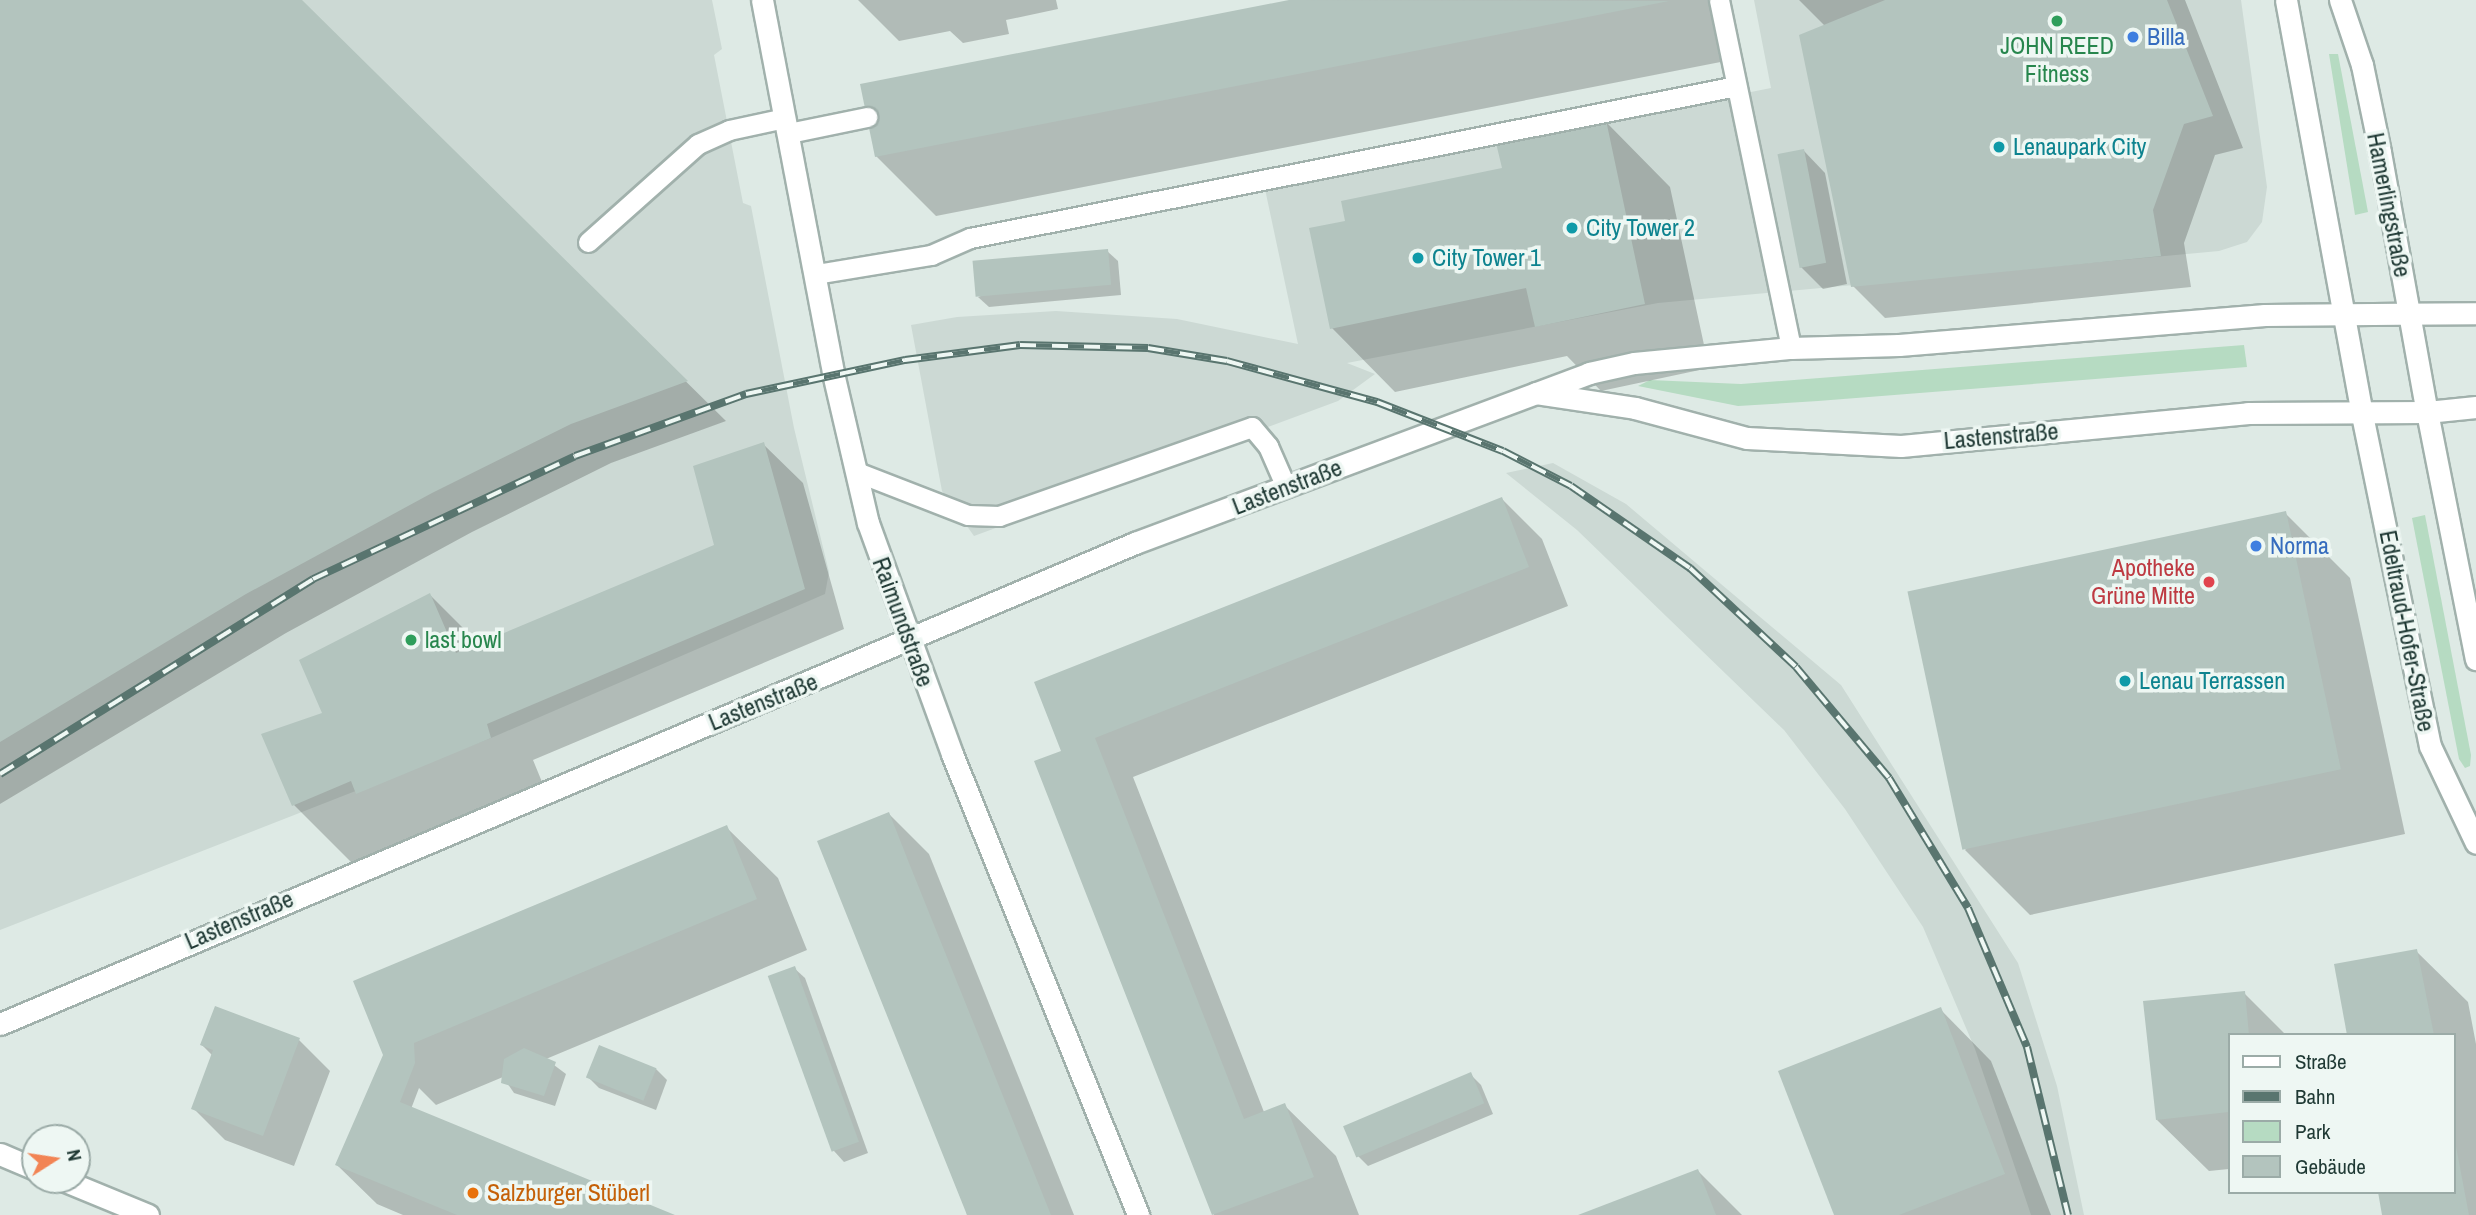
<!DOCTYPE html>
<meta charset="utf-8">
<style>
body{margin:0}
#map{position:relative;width:2476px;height:1215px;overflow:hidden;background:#deeae5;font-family:"Archivo Narrow",sans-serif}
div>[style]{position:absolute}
.built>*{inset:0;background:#ccd9d4}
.green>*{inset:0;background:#b6dbc2}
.shadow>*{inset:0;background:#0003}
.building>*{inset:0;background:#b3c4be;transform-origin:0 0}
.roads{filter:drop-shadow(2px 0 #a1b1ac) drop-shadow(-2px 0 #a1b1ac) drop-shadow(0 2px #a1b1ac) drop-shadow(0 -2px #a1b1ac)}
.lane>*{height:19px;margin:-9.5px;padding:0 9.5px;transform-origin:9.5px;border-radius:9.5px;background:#fff}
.street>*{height:21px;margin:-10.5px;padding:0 10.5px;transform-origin:10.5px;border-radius:10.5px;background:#fff}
.secondary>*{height:21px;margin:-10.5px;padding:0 10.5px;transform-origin:10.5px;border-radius:10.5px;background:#fff}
.rail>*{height:8px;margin-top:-4px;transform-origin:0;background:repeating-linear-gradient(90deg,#eef7f3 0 16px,#59756f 0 32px);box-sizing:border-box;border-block:2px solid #59756f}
.dots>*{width:19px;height:19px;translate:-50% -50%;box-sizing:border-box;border:4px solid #eef7f3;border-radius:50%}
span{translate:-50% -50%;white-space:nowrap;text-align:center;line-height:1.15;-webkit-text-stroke:7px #eef7f3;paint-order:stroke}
.shop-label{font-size:24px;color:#366cbe}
.left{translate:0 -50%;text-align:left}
.leisure-label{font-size:24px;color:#27864d}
.culture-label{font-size:24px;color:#0d838f}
.street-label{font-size:24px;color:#1f3934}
.health-label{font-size:24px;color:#be3a42}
.right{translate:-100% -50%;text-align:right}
.food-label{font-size:24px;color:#c56008}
.legend{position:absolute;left:2228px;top:1033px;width:228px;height:161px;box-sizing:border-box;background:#eef7f3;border:2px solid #9baba7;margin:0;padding:9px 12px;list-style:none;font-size:21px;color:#1f3934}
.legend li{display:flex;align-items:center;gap:14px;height:35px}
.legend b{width:35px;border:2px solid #9baba7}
.north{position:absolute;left:21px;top:1124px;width:70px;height:70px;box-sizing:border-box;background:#eef7f3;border:2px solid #9baba7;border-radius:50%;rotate:78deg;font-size:19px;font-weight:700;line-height:28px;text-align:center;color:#1f3934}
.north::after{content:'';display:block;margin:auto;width:24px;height:32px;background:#f28454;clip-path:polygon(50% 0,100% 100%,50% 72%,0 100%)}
</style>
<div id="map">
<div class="built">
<i style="clip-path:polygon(0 0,712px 0,722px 49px,714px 55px,743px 203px,751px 206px,794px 428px,829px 572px,825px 594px,491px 738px,0 930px)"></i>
<i style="clip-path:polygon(1754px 0,2241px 0,2267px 187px,2262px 222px,2247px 242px,2219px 251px,1658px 303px,1347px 363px,1375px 374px,1338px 401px,974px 536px,942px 491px,911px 325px,957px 317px,1056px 311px,1177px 319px,1298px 344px,1265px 189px,1771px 88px)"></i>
<i style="clip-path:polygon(1553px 463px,1626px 504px,1841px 685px,2018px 963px,2057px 1086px,2084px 1215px,2031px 1215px,1975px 1049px,1923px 927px,1845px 809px,1784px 730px,1577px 530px,1506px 473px)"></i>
</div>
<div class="green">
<i style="clip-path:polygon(2329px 54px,2338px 54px,2368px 212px,2355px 215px)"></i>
<i style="clip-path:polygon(2244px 345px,2247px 367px,1818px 401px,1738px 406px,1638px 386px,1650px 380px,1741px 384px)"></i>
<i style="clip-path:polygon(2425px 515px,2471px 755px,2470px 766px,2465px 768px,2459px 759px,2412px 518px)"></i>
</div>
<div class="shadow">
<i style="clip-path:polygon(0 0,299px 0,726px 421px,611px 463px,472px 532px,286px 633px,0 804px)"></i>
<i style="clip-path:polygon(858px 0,1056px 0,1058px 9px,1006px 20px,1009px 34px,963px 43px,950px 31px,899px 41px)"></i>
<i style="clip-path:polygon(1298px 0,1723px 0,1732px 9px,1741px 58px,936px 216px,876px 156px,862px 86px)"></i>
<i style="clip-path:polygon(1799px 0,2185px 0,2243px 148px,2215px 155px,2184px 243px,2191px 287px,1885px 318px,1853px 286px,1825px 26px)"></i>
<i style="clip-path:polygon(1606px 122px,1670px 187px,1709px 368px,1601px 391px,1567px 356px,1395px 392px,1332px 328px,1347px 222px,1504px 170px)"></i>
<i style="clip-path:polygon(1804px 151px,1825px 173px,1847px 284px,1823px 289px,1801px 267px)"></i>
<i style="clip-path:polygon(1107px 251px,1118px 261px,1121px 295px,989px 307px,978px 297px)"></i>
<i style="clip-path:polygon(763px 444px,803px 483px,844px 629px,533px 760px,549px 799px,354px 865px,294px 805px,324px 714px,430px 595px,480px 645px,716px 546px)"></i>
<i style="clip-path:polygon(1502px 499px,1542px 539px,1568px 606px,1133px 777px,1264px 1112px,1284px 1105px,1336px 1156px,1359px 1215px,1214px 1215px,1037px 762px,1063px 752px)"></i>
<i style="clip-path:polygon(2285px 513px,2350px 578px,2405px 834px,2030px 915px,1965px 850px)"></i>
<i style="clip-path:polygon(889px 814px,929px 854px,1074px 1215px,967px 1215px)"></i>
<i style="clip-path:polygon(726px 827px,778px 878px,807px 950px,546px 1059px,566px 1074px,555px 1106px,514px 1093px,503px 1077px,436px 1105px,419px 1088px,411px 1109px,670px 1215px,403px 1215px,377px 1204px,337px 1165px,385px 1055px)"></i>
<i style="clip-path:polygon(2416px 951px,2468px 1002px,2476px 1044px,2476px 1215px,2384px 1215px,2453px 1192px,2453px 1035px,2349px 1035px)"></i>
<i style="clip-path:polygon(794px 968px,805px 978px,868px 1153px,844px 1162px,834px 1151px)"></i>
<i style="clip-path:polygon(2244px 993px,2286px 1035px,2229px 1035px,2229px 1169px,2209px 1171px,2157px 1120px)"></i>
<i style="clip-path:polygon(1940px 1009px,1991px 1061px,2051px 1215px,1836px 1215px)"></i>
<i style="clip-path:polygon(299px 1040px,330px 1071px,294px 1166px,225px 1140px,193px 1108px,213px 1056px,202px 1045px)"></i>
<i style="clip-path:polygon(656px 1069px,667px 1080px,656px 1110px,599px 1088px,588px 1077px)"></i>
<i style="clip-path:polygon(1470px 1074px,1481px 1085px,1493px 1114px,1368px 1166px,1358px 1156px)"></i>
<i style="clip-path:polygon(1698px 1171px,1742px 1215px,1582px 1215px)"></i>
</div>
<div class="building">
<i style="clip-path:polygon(0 0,302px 0,688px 381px,571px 424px,432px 493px,246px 594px,0 742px)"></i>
<i style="clip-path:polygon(1289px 0,1669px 1px,875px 157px,860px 84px)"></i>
<i style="clip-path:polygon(1885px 0,2167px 0,2213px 116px,2184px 124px,2153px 210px,2161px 256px,1851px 287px,1799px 35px)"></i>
<i style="clip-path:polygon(1606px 120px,1645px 304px,1535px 327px,1526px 288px,1330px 329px,1309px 228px,1345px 221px,1341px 201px,1502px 168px,1496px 143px)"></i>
<i style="left:1804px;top:149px;width:116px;height:27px;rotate:79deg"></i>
<i style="left:1108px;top:249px;width:36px;height:136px;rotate:85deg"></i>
<i style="clip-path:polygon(764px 442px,805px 589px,487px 724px,491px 738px,356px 794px,351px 781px,292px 806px,261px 734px,322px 713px,299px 660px,430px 593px,456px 653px,714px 545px,693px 466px)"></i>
<i style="clip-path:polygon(1502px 497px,1529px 567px,1095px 738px,1244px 1119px,1285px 1103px,1314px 1177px,1212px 1215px,1034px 761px,1061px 751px,1034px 682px)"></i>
<i style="left:2286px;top:511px;width:264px;height:387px;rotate:78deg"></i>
<i style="clip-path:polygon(889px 812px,909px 863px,1051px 1215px,967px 1215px,817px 841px)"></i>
<i style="clip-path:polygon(727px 825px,757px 899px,414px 1043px,415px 1063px,400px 1102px,675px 1215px,457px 1215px,335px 1165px,383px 1055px,353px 981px)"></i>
<i style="clip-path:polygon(2417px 949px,2434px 1035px,2347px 1035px,2334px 964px)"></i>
<i style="left:795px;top:966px;width:187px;height:29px;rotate:70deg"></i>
<i style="clip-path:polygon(2245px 991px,2249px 1035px,2229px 1035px,2229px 1112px,2156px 1120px,2143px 1001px)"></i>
<i style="clip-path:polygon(215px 1006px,300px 1038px,263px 1136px,191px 1109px,213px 1050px,200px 1045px)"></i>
<i style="clip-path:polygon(1941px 1007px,2005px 1174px,1899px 1215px,1834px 1215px,1778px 1071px)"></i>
<i style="left:599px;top:1045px;width:62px;height:35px;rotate:22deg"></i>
<i style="clip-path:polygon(524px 1048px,556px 1062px,544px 1096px,501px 1083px,504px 1059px)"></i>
<i style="left:1471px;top:1072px;width:34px;height:139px;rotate:67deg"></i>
<i style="clip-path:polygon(2455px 1141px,2469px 1215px,2382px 1215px,2378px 1192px,2453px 1192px)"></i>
<i style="clip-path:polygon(1698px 1169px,1716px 1215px,1578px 1215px)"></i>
</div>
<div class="roads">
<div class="lane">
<i style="left:1719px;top:0;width:355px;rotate:78.3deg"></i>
<i style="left:789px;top:133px;width:80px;rotate:-11.6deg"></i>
<i style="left:588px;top:242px;width:147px;rotate:-41.7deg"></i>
<i style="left:698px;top:144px;width:34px;rotate:-24deg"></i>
<i style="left:729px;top:130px;width:57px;rotate:-12.1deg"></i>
<i style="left:816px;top:274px;width:117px;rotate:-9.4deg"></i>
<i style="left:931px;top:255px;width:43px;rotate:-23.6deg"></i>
<i style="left:970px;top:238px;width:781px;rotate:-11.22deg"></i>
<i style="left:857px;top:472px;width:119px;rotate:21.2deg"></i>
<i style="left:968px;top:515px;width:31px;rotate:2deg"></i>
<i style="left:999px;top:516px;width:268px;rotate:-19.4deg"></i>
<i style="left:1252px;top:427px;width:25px;rotate:50deg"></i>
<i style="left:1268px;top:446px;width:45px;rotate:66.3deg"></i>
</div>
<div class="street">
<i style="left:762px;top:0;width:380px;rotate:79.2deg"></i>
<i style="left:833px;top:373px;width:154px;rotate:76.9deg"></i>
<i style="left:868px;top:523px;width:246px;rotate:70deg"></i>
<i style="left:952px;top:754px;width:497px;rotate:68deg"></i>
<i style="left:2361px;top:410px;width:343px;rotate:78.4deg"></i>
<i style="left:2430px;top:746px;width:107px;rotate:64.6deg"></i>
<i style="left:2427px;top:412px;width:252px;rotate:78.8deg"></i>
<i style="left:0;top:1154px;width:38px;rotate:23deg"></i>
<i style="left:63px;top:1180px;width:92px;rotate:22.4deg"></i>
</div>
<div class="secondary">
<i style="left:2286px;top:0;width:417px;rotate:79.6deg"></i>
<i style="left:2340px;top:0;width:69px;rotate:71.3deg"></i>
<i style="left:2362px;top:65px;width:89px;rotate:78.3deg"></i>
<i style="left:2380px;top:152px;width:264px;rotate:79.8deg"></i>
<i style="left:1536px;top:393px;width:100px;rotate:8.6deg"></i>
<i style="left:1635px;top:408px;width:116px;rotate:15deg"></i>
<i style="left:1747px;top:438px;width:154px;rotate:3deg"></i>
<i style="left:1901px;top:446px;width:349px;rotate:-5.4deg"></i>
<i style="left:2248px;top:413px;width:179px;rotate:-0.3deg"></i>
<i style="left:2427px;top:412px;width:49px;rotate:-5.8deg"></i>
<i style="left:0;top:1024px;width:1233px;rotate:-22.97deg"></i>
<i style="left:1135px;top:543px;width:485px;rotate:-20.5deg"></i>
<i style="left:1589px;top:373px;width:46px;rotate:-12.5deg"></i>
<i style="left:1634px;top:363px;width:158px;rotate:-5.5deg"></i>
<i style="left:1791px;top:348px;width:108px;rotate:-1.6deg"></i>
<i style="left:1899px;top:345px;width:367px;rotate:-4.7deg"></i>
<i style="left:2265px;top:315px;width:211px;rotate:-0.5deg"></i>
</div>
</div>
<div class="rail">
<i style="left:0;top:774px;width:369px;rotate:-31.9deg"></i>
<i style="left:313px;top:579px;width:289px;rotate:-25.1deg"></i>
<i style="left:575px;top:456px;width:182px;rotate:-19.9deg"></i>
<i style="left:746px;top:394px;width:163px;rotate:-12.1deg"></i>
<i style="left:905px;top:360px;width:116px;rotate:-7.4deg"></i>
<i style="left:1020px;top:345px;width:128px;rotate:1.3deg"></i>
<i style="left:1148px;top:348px;width:80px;rotate:9.3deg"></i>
<i style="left:1227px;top:361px;width:156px;rotate:15.3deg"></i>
<i style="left:1377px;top:402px;width:135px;rotate:21.3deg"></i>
<i style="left:1503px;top:451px;width:76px;rotate:27.2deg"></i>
<i style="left:1571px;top:486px;width:145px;rotate:34.6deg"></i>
<i style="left:1690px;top:568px;width:145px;rotate:43deg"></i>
<i style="left:1796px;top:667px;width:145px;rotate:50deg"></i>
<i style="left:1889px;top:778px;width:152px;rotate:58.7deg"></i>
<i style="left:1968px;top:908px;width:151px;rotate:67deg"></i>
<i style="left:2027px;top:1047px;width:173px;rotate:76.3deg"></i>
</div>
<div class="dots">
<i style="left:2057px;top:21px;background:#2e9e5b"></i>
<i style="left:2133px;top:37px;background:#3f7fe0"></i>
<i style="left:1999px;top:147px;background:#0f9aa8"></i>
<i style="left:1572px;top:228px;background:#0f9aa8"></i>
<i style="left:1418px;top:258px;background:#0f9aa8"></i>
<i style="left:2256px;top:546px;background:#3f7fe0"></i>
<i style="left:2209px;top:582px;background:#e0444e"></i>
<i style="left:411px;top:640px;background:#2e9e5b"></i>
<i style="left:2125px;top:681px;background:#0f9aa8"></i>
<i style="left:473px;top:1193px;background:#e8710a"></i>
</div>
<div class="shop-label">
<span class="left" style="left:2147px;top:37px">Billa</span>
<span class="left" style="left:2270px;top:546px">Norma</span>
</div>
<div class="leisure-label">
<span style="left:2057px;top:60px">JOHN REED<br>Fitness</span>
<span class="left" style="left:425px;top:640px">last bowl</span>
</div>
<div class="culture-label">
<span class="left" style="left:2013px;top:147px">Lenaupark City</span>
<span class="left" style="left:1586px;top:228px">City Tower 2</span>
<span class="left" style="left:1432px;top:258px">City Tower 1</span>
<span class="left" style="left:2139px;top:681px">Lenau Terrassen</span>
</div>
<div class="street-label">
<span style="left:2389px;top:205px;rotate:79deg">Hamerlingstraße</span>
<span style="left:2001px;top:436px;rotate:-5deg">Lastenstraße</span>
<span style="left:1287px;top:487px;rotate:-21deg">Lastenstraße</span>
<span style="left:903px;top:622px;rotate:70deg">Raimundstraße</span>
<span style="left:2407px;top:631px;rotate:79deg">Edeltraud-Hofer-Straße</span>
<span style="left:763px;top:702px;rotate:-22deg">Lastenstraße</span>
<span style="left:239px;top:920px;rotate:-23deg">Lastenstraße</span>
</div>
<div class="health-label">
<span class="right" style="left:2195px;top:582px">Apotheke<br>Grüne Mitte</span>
</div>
<div class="food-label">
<span class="left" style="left:487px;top:1193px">Salzburger Stüberl</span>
</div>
<ul class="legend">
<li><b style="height:9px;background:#fff"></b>Straße</li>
<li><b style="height:9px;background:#59756f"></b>Bahn</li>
<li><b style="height:19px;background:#b6dbc2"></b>Park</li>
<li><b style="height:19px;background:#b3c4be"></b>Gebäude</li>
</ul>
<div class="north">N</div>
</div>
